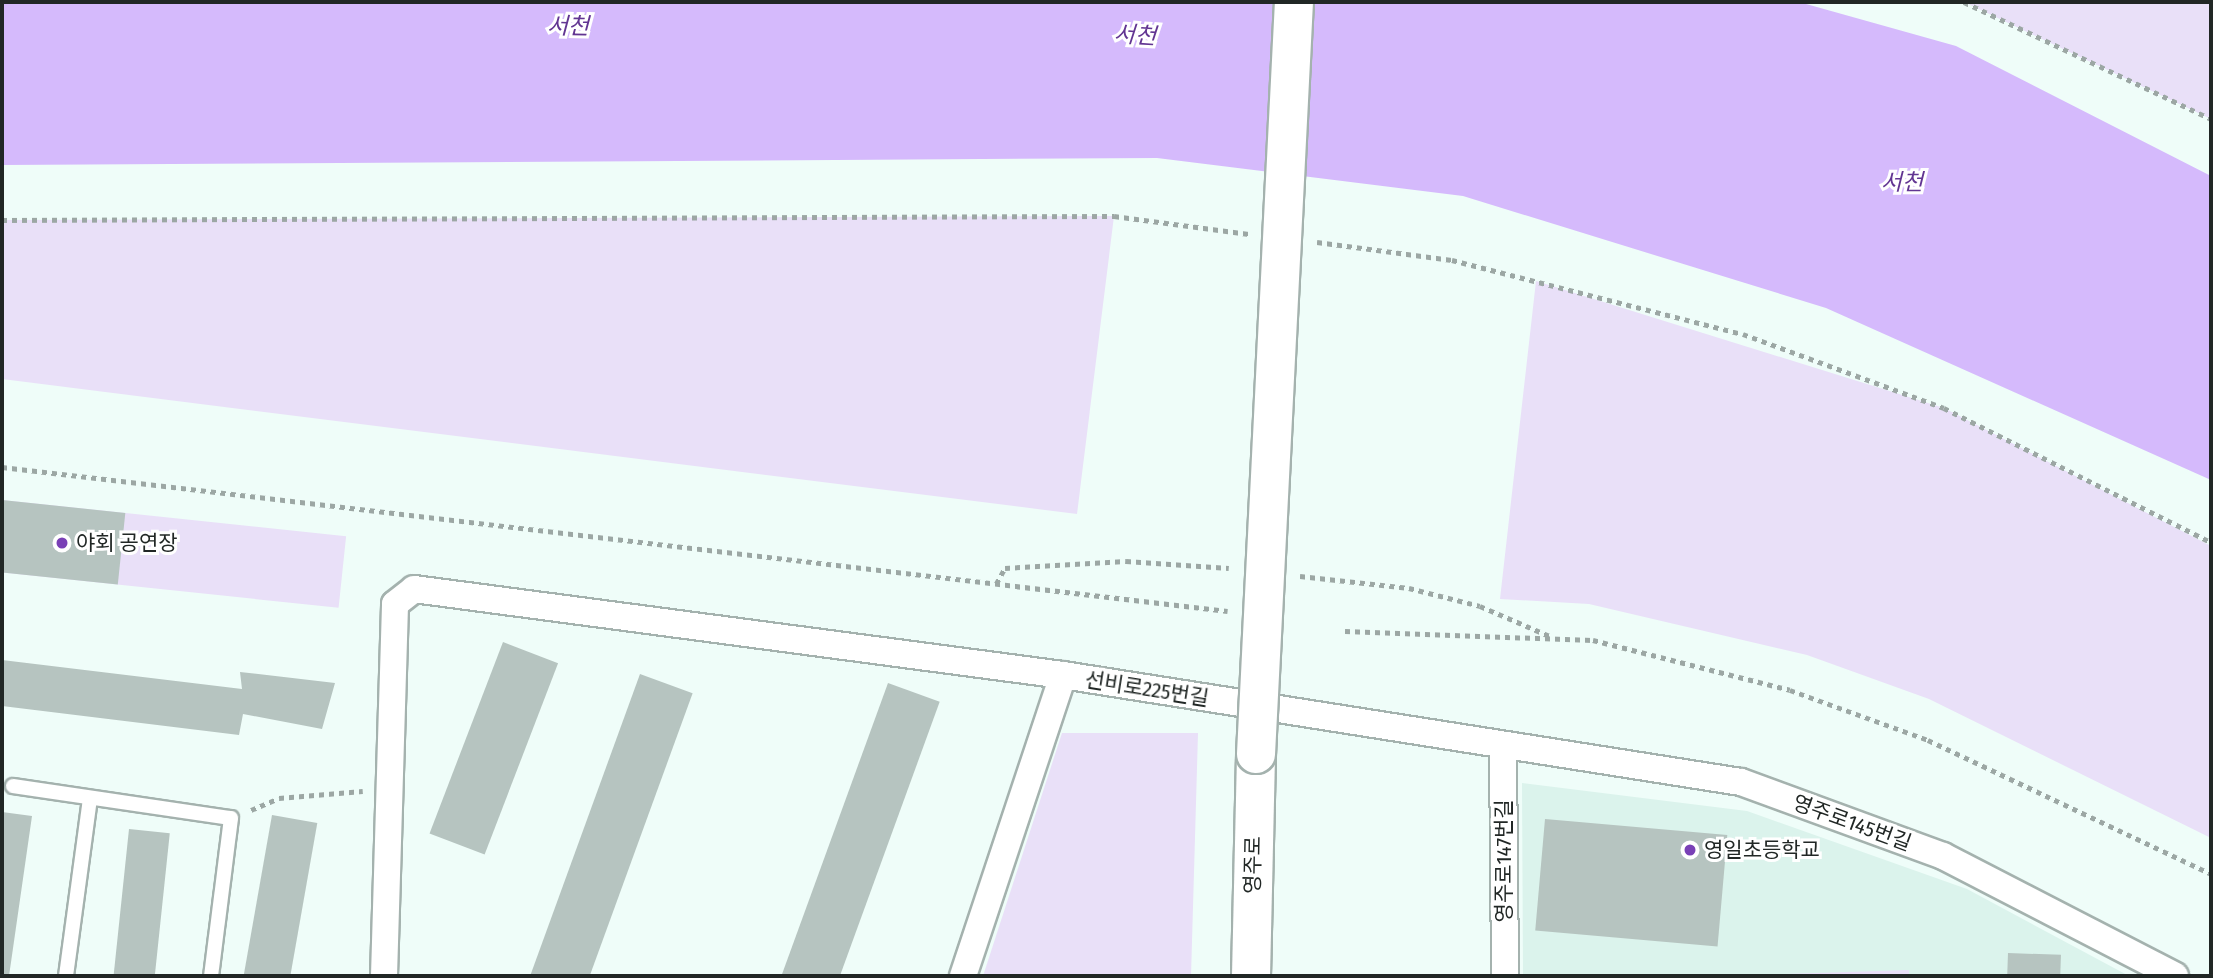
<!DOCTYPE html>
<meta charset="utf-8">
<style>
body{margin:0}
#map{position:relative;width:2213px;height:978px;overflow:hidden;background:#effdf9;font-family:"Fira Sans Condensed","Noto Sans KR",sans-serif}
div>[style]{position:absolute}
.built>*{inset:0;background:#dbf3ec}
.green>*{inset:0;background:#e9e0f8;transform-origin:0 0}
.water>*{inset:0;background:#d5bafc}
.building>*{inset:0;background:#b6c4c0;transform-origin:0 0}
.path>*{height:4.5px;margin-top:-2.25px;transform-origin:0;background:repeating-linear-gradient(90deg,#9ca7a4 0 5px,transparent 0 10px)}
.roads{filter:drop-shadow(2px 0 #a4b2ae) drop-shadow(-2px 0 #a4b2ae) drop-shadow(0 2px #a4b2ae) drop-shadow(0 -2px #a4b2ae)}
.lane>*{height:14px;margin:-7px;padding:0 7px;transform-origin:7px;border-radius:7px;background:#fff}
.street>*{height:26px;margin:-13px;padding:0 13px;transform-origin:13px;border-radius:13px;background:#fff}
.secondary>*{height:38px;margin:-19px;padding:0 19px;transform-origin:19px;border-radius:19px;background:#fff}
.bridges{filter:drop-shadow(2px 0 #a4b2ae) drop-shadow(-2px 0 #a4b2ae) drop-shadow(0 2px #a4b2ae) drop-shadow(0 -2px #a4b2ae)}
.secondary-bridge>*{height:38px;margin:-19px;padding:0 19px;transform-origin:19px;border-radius:19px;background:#fff}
.dots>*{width:19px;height:19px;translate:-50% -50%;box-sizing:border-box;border:4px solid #fff;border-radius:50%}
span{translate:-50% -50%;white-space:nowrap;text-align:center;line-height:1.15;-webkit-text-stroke:6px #fff;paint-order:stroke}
.poi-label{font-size:21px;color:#212725}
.left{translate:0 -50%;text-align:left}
.street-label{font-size:21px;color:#212725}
.water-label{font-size:23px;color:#623592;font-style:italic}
.frame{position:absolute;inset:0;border:4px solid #212725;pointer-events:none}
</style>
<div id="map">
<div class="built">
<i style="clip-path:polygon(1522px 783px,1747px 811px,1967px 889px,2129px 976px,1523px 976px)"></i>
</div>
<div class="green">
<i style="clip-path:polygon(1964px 2px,2211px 2px,2211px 119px)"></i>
<i style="clip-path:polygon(1114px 216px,1077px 514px,2px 379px,2px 220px)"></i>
<i style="clip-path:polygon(1536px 281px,1944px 408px,2211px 546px,2211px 838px,1929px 699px,1807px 655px,1589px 604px,1500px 599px)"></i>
<i style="left:2px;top:500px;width:346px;height:72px;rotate:6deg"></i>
<i style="clip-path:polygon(1062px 733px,1198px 733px,1191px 976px,983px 976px)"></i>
<i style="clip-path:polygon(1909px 970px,1909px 976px,1725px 976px)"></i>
</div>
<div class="water">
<i style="clip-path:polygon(2px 2px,1799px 2px,1956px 46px,2211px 176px,2211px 480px,1826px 308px,1463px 196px,1157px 158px,2px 165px)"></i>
</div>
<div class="building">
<i style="left:2px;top:500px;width:124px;height:72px;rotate:6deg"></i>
<i style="left:503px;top:642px;width:59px;height:205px;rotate:21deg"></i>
<i style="clip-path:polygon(2px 660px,242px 689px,240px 672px,335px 683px,322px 729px,243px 714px,239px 735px,2px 706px)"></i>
<i style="left:640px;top:674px;width:56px;height:320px;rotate:20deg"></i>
<i style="left:888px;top:683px;width:55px;height:311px;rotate:20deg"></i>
<i style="clip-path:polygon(2px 812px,32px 816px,9px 976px,2px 976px)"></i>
<i style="left:272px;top:815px;width:46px;height:162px;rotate:10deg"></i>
<i style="left:1545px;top:819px;width:183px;height:112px;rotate:5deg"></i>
<i style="left:129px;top:829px;width:41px;height:148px;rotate:6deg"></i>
<i style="left:2008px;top:953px;width:53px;height:23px;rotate:2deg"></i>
</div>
<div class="path">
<i style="left:1964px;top:2px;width:273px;rotate:25.3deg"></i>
<i style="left:2px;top:220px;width:1112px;rotate:-0.21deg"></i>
<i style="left:1114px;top:216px;width:136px;rotate:7.6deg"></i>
<i style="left:1317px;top:242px;width:136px;rotate:7.6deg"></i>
<i style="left:1452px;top:260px;width:300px;rotate:14.3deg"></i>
<i style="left:1743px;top:334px;width:214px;rotate:20.2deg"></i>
<i style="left:1944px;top:408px;width:299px;rotate:26.7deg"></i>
<i style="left:2px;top:467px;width:1234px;rotate:6.7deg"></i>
<i style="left:1300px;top:576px;width:110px;rotate:6.3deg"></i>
<i style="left:1409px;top:588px;width:73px;rotate:14.2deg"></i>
<i style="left:1480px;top:606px;width:78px;rotate:23.3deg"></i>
<i style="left:996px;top:584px;width:18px;rotate:-61deg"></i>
<i style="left:1005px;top:568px;width:121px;rotate:-3.3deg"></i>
<i style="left:1126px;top:561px;width:103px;rotate:3.9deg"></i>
<i style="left:1345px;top:631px;width:248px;rotate:2.1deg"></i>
<i style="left:1593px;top:640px;width:203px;rotate:14.2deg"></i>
<i style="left:1790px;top:690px;width:147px;rotate:19.9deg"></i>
<i style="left:1928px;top:740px;width:313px;rotate:25.3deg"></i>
<i style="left:251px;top:810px;width:30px;rotate:-23deg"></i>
<i style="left:279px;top:798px;width:84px;rotate:-4.8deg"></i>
</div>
<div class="roads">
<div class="lane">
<i style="left:13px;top:786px;width:220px;rotate:8.4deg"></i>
<i style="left:231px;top:818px;width:159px;rotate:97.2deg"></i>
<i style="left:66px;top:976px;width:179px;rotate:-82.3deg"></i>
</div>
<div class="street">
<i style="left:1503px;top:747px;width:229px;rotate:89.5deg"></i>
<i style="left:384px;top:976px;width:372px;rotate:-88.3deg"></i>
<i style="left:395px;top:604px;width:24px;rotate:-38deg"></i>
<i style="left:414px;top:589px;width:655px;rotate:7.55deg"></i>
<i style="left:1063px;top:675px;width:686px;rotate:8.97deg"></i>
<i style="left:1741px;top:782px;width:215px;rotate:20.1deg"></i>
<i style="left:1943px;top:856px;width:261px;rotate:27.3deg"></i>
<i style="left:963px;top:976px;width:317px;rotate:-71.6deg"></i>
</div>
<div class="secondary">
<i style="left:1251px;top:976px;width:222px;rotate:-88.7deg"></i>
</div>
</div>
<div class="bridges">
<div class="secondary-bridge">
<i style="left:1256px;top:754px;width:753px;rotate:-87.11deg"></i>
</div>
</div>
<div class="dots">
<i style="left:62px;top:543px;background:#7940b6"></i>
<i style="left:1690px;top:850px;background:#7940b6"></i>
</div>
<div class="poi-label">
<span class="left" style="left:76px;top:543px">야회 공연장</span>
<span class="left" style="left:1704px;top:850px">영일초등학교</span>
</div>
<div class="street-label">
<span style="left:1147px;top:689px;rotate:9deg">선비로225번길</span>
<span style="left:1852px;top:823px;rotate:20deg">영주로145번길</span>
<span style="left:1504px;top:861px;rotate:-90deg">영주로147번길</span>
<span style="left:1253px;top:865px;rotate:-89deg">영주로</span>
</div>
<div class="water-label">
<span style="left:568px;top:26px;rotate:1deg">서천</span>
<span style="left:1135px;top:35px;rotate:4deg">서천</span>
<span style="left:1902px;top:182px">서천</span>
</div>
<div class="frame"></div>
</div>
